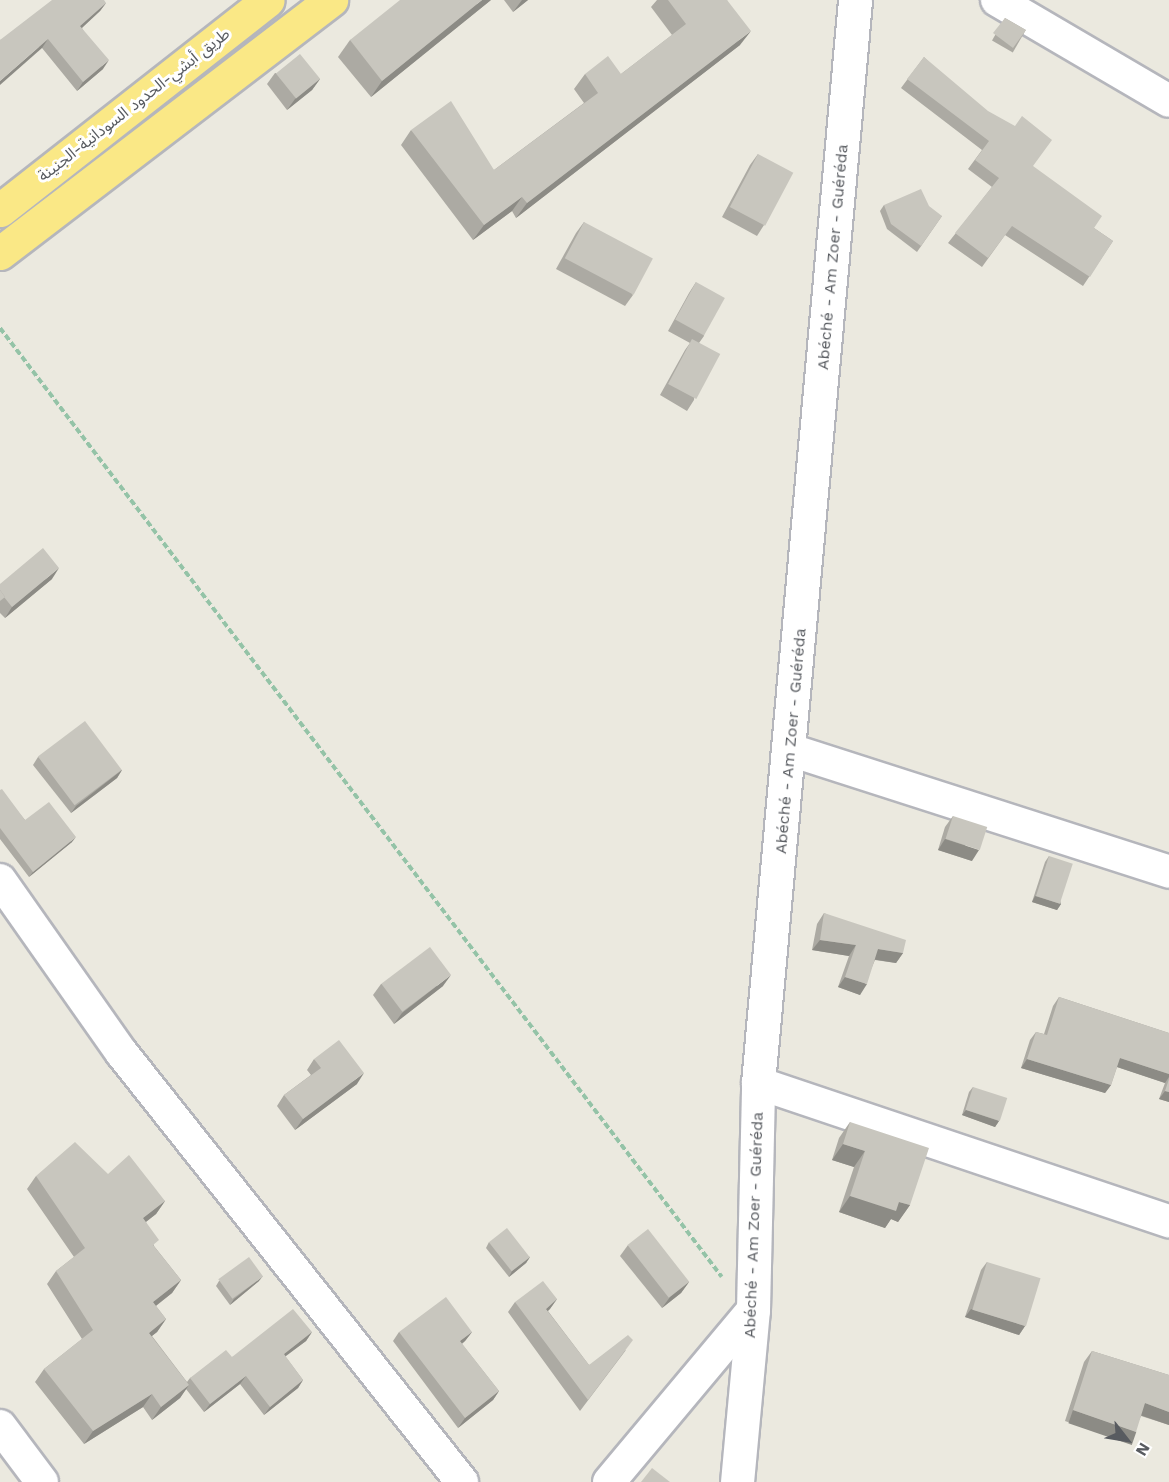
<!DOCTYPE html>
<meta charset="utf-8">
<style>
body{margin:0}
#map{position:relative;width:1169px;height:1482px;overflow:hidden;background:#ebe9df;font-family:"Work Sans","Noto Sans Arabic",sans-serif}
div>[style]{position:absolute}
.path>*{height:4px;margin-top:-2px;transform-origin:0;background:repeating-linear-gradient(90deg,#94c3a7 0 6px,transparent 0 9px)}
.roads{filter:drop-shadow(2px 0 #b5b6bc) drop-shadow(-2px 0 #b5b6bc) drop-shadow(0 2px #b5b6bc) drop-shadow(0 -2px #b5b6bc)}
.street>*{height:32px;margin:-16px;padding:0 16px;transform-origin:16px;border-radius:16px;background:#fff}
.secondary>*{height:33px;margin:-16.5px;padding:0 16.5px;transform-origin:16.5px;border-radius:16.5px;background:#fff}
.highway>*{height:33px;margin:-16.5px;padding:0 16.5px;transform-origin:16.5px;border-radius:16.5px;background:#fae886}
.wall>*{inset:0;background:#acaaa3;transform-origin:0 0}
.shaded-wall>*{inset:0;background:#8c8b85;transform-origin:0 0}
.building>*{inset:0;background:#c8c6be;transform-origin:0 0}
span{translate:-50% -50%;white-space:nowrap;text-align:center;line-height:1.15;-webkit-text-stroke:6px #fff;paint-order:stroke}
.street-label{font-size:16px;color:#585b60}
.north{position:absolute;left:1097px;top:1410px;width:60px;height:60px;-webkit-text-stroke:4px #fff;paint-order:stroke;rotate:121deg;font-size:16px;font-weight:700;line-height:24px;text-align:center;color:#585b60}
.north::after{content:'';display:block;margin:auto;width:21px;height:27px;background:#585b60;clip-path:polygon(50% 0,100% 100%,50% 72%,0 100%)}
</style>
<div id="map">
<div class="path">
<i style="left:0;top:328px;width:1192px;rotate:52.74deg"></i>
</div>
<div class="roads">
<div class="street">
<i style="left:997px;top:0;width:199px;rotate:30.4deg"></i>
<i style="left:790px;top:750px;width:398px;rotate:17.8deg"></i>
<i style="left:0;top:880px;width:210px;rotate:54.9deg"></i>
<i style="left:121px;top:1052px;width:549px;rotate:51.58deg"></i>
<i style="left:758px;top:1083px;width:434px;rotate:18.6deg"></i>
<i style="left:0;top:1426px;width:70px;rotate:53.1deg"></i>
<i style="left:609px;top:1482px;width:224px;rotate:-50.1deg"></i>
</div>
<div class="secondary">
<i style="left:737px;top:1482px;width:173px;rotate:-84.7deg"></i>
<i style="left:753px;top:1310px;width:227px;rotate:-88.7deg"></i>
<i style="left:758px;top:1083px;width:1087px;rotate:-84.88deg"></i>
</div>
<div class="highway">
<i style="left:0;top:210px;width:340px;rotate:-38.1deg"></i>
<i style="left:0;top:253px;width:417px;rotate:-37.4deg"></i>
</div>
</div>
<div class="wall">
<i style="clip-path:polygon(491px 0,371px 97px,338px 57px,350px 40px)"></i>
<i style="clip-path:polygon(504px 0,528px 0,513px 12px)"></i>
<i style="clip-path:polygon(657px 0,727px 0,740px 45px,516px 218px,512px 211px,473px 240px,401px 145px,411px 130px,494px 170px,584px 103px,574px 89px,585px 74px,621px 74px,672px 35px,651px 7px)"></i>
<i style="clip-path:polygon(106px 3px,100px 11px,82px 28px,103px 69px,77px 91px,42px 48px,0 40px)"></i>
<i style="left:1005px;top:18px;width:24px;height:26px;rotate:30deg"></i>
<i style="clip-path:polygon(924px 57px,1094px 228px,1113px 241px,1083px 286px,1005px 235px,982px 267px,948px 243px,992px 187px,968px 169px,982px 150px,901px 88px)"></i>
<i style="clip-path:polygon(275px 73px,320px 79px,312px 90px,287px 110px,267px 84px)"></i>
<i style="clip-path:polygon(758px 154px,764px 225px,757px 236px,722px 217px,750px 165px)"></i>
<i style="clip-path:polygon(884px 205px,942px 216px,917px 252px,887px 229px,880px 211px)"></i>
<i style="clip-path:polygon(584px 222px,633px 295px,625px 306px,556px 269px,576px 233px)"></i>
<i style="clip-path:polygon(696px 282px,704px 336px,699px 343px,694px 400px,687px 411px,660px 395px,685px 350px,690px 343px,668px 331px,689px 293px)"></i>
<i style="clip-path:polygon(52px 579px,5px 618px,0 613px,0 584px)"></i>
<i style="clip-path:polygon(38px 757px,122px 770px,117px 778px,71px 813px,33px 765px)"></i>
<i style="clip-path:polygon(0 790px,25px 820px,72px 842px,29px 877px,0 839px)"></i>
<i style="clip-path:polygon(953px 816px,972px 861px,938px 850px,945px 827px)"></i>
<i style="clip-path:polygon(1049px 856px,1061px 904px,1057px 910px,1032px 902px,1045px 862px)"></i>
<i style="clip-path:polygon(824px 913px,903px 953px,896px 963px,875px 960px,860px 995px,838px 987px,849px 956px,812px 950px,817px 924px)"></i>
<i style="clip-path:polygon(381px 984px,443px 986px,394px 1024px,373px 995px)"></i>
<i style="clip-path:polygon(1059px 997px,1169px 1033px,1169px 1102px,1159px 1099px,1165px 1083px,1117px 1067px,1111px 1085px,1105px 1093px,1021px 1068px,1030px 1040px,1036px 1032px,1044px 1034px,1053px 1006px)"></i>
<i style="clip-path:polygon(314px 1059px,357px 1084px,295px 1130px,277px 1106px,284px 1095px,311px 1075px,307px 1070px)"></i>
<i style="clip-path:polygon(973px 1087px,999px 1121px,995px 1127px,962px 1115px,969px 1092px)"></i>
<i style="clip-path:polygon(850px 1122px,910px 1205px,898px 1222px,891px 1219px,885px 1228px,839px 1212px,854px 1167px,832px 1160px,839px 1138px)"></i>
<i style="clip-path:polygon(108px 1174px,165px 1201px,156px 1214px,146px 1222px,154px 1246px,181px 1280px,172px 1293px,156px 1306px,166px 1319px,157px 1332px,152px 1336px,187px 1382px,190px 1378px,232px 1357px,312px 1332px,306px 1341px,285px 1356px,303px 1380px,298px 1388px,264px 1415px,240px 1384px,204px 1412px,186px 1389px,180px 1398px,152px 1420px,143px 1407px,84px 1444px,35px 1382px,44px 1369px,82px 1339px,47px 1284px,56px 1271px,74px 1257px,27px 1189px,36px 1176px)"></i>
<i style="clip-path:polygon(489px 1242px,530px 1257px,526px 1263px,509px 1277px,486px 1248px)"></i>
<i style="clip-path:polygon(628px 1245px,689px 1282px,681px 1293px,662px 1308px,620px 1256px)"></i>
<i style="clip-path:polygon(987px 1262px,1025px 1326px,1019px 1335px,965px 1317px,981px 1270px)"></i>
<i style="clip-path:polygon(219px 1281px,259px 1281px,230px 1305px,216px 1286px)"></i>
<i style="clip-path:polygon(557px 1299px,548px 1311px,589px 1365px,626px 1350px,580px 1411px,508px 1312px,515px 1302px)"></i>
<i style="clip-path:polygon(399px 1332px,472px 1332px,465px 1341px,462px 1344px,499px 1391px,493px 1400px,458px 1428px,393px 1341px)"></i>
<i style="clip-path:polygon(1092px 1351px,1169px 1375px,1169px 1425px,1141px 1416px,1128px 1443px,1065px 1421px,1084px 1362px)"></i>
</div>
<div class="shaded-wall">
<i style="clip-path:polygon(482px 0,491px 0,371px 97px,382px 81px)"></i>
<i style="clip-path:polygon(522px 0,528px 0,513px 12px)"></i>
<i style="clip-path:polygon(106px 3px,100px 11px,74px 35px,80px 26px)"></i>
<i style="clip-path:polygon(751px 31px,740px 45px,516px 218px,527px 203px)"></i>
<i style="clip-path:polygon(48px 39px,42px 48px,0 85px,0 81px)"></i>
<i style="clip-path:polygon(109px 60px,103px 69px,77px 91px,83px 82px)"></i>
<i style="clip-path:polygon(320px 79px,312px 90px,287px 110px,295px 99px)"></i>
<i style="clip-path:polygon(522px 197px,512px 211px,473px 240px,484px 225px)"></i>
<i style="clip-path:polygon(59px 568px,52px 579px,5px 618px,12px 607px)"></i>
<i style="clip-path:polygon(122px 770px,117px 778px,71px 813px,76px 806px)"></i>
<i style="clip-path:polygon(76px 837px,72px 842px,29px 877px,33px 872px)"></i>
<i style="clip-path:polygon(945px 839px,979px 850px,972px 861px,938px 850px)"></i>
<i style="clip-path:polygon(1035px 896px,1061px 904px,1057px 910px,1032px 902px)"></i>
<i style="clip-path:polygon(820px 940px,856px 945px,849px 956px,812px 950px)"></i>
<i style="clip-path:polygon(878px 949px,903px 953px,896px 963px,871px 959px)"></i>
<i style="clip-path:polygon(451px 975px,443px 986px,394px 1024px,402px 1013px)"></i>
<i style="clip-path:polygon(845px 977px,867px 984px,860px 995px,838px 987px)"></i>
<i style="clip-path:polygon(1120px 1058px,1169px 1074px,1169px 1077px,1165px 1083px,1114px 1066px)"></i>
<i style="clip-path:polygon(1027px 1059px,1111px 1085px,1105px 1093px,1021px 1068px)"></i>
<i style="clip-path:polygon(364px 1073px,357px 1084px,295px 1130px,303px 1119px)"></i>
<i style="clip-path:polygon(1165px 1091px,1169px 1092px,1169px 1102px,1159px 1099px)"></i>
<i style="clip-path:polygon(966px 1110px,999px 1121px,995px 1127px,962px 1115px)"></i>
<i style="clip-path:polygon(843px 1144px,865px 1151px,854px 1167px,832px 1160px)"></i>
<i style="clip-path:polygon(850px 1196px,899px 1202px,910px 1205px,898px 1222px,891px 1219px,885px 1228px,839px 1212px)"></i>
<i style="clip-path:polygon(165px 1201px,156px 1214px,134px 1231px,143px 1218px)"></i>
<i style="clip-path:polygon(530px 1257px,526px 1263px,509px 1277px,512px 1271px)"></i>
<i style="clip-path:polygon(263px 1276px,259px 1281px,230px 1305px,234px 1299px)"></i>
<i style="clip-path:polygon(181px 1280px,172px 1293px,144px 1315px,153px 1302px)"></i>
<i style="clip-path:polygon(689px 1282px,681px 1293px,662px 1308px,670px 1297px)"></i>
<i style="clip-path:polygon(557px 1299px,550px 1309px,539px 1319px,546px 1309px)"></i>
<i style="clip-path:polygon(971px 1309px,1025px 1326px,1019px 1335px,965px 1317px)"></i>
<i style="clip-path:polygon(166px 1319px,157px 1332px,140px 1345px,149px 1333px)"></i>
<i style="clip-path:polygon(312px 1332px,306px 1341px,278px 1362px,284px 1354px)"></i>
<i style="clip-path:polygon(472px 1332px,465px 1341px,453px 1350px,460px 1341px)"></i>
<i style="clip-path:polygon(246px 1376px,240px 1384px,204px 1412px,210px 1404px)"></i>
<i style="clip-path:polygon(303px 1380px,298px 1388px,264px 1415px,270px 1407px)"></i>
<i style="clip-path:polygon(189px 1385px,180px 1398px,152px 1420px,161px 1407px)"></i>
<i style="clip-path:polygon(499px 1391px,493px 1400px,458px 1428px,465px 1418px)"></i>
<i style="clip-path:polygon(152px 1394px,143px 1407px,84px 1444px,93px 1431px)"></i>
<i style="clip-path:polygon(1145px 1403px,1169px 1412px,1169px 1425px,1137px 1414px)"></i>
<i style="left:1073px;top:1410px;width:67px;height:14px;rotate:19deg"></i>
</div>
<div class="building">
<i style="clip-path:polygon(52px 0,104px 0,106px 3px,80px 26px,109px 60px,83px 82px,48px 39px,0 81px,0 40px)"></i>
<i style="clip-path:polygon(400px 0,482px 0,382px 81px,350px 40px)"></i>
<i style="clip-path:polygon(668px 0,727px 0,751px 31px,527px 203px,522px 197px,484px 225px,411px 130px,451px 101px,494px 170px,598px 93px,585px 74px,608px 56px,621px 74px,686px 24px)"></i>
<i style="clip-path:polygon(1005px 18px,1026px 30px,1013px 48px,993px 33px)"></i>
<i style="left:300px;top:54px;width:32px;height:31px;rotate:51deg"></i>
<i style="clip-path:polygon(924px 57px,988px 111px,1015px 126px,1022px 116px,1052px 140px,1033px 166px,1102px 216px,1094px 228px,1113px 241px,1090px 277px,1012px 226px,988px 258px,955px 233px,999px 178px,975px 160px,989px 141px,907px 79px)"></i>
<i style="left:758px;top:154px;width:40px;height:60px;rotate:28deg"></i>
<i style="clip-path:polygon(921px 189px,929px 206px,942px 216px,921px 246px,891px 224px,884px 205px)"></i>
<i style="left:584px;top:222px;width:78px;height:41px;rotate:28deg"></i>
<i style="left:696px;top:282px;width:33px;height:43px;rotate:29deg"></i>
<i style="left:692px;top:339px;width:32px;height:51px;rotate:28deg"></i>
<i style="clip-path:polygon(43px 548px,59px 568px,12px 607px,4px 597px,5px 597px,0 590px,0 584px)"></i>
<i style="clip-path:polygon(0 590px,5px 597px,0 601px)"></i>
<i style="left:85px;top:721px;width:61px;height:59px;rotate:53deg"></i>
<i style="clip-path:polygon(2px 789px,25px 820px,49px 802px,76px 837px,33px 872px,0 828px,0 790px)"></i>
<i style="left:953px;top:816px;width:36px;height:24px;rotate:18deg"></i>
<i style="left:1049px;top:856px;width:25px;height:42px;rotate:18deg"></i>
<i style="clip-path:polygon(824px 913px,906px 940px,903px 953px,878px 949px,867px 984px,845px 977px,856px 945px,820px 940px)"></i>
<i style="left:430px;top:947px;width:35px;height:61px;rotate:53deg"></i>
<i style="clip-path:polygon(1059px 997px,1169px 1033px,1169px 1074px,1120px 1058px,1111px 1085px,1027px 1059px,1036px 1032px,1047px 1035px)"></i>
<i style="clip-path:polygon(339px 1040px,364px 1073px,303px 1119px,284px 1095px,321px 1068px,314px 1059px)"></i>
<i style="clip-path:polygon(1169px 1079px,1169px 1092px,1165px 1091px)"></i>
<i style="left:973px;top:1087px;width:36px;height:24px;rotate:18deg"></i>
<i style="clip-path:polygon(850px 1122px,929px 1148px,910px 1205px,899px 1202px,896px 1211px,850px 1196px,865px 1151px,843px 1144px)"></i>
<i style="clip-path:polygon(75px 1142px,108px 1174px,129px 1155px,165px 1201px,143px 1218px,159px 1240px,153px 1245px,181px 1280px,153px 1302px,166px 1319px,149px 1333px,189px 1385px,161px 1407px,152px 1394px,93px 1431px,44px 1369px,93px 1330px,56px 1271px,85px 1248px,36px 1176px)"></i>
<i style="left:507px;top:1228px;width:37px;height:23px;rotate:52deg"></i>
<i style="left:648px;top:1229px;width:67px;height:26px;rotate:52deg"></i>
<i style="left:249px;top:1257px;width:24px;height:38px;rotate:54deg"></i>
<i style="left:987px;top:1262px;width:56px;height:50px;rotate:17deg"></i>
<i style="clip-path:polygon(543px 1281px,557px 1299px,546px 1309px,589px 1365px,628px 1335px,633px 1340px,588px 1400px,515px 1302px)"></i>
<i style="clip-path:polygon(446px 1297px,472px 1332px,460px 1341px,499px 1391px,465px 1418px,399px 1332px)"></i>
<i style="clip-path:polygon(293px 1309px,312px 1332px,284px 1354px,303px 1380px,270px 1407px,246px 1376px,210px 1404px,190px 1378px,226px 1350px,232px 1357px)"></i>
<i style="clip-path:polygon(1092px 1351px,1169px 1375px,1169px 1412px,1145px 1403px,1136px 1432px,1073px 1410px)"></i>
<i style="clip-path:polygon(652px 1468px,670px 1482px,641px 1482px)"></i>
</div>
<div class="street-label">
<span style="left:134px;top:105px;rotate:-38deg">طريق أبشي-الحدود السودانية-الجنينة</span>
<span style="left:833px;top:257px;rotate:-85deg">Abéché - Am Zoer - Guéréda</span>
<span style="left:791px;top:741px;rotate:-85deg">Abéché - Am Zoer - Guéréda</span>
<span style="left:754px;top:1225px;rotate:-88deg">Abéché - Am Zoer - Guéréda</span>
</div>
<div class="north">N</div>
</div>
